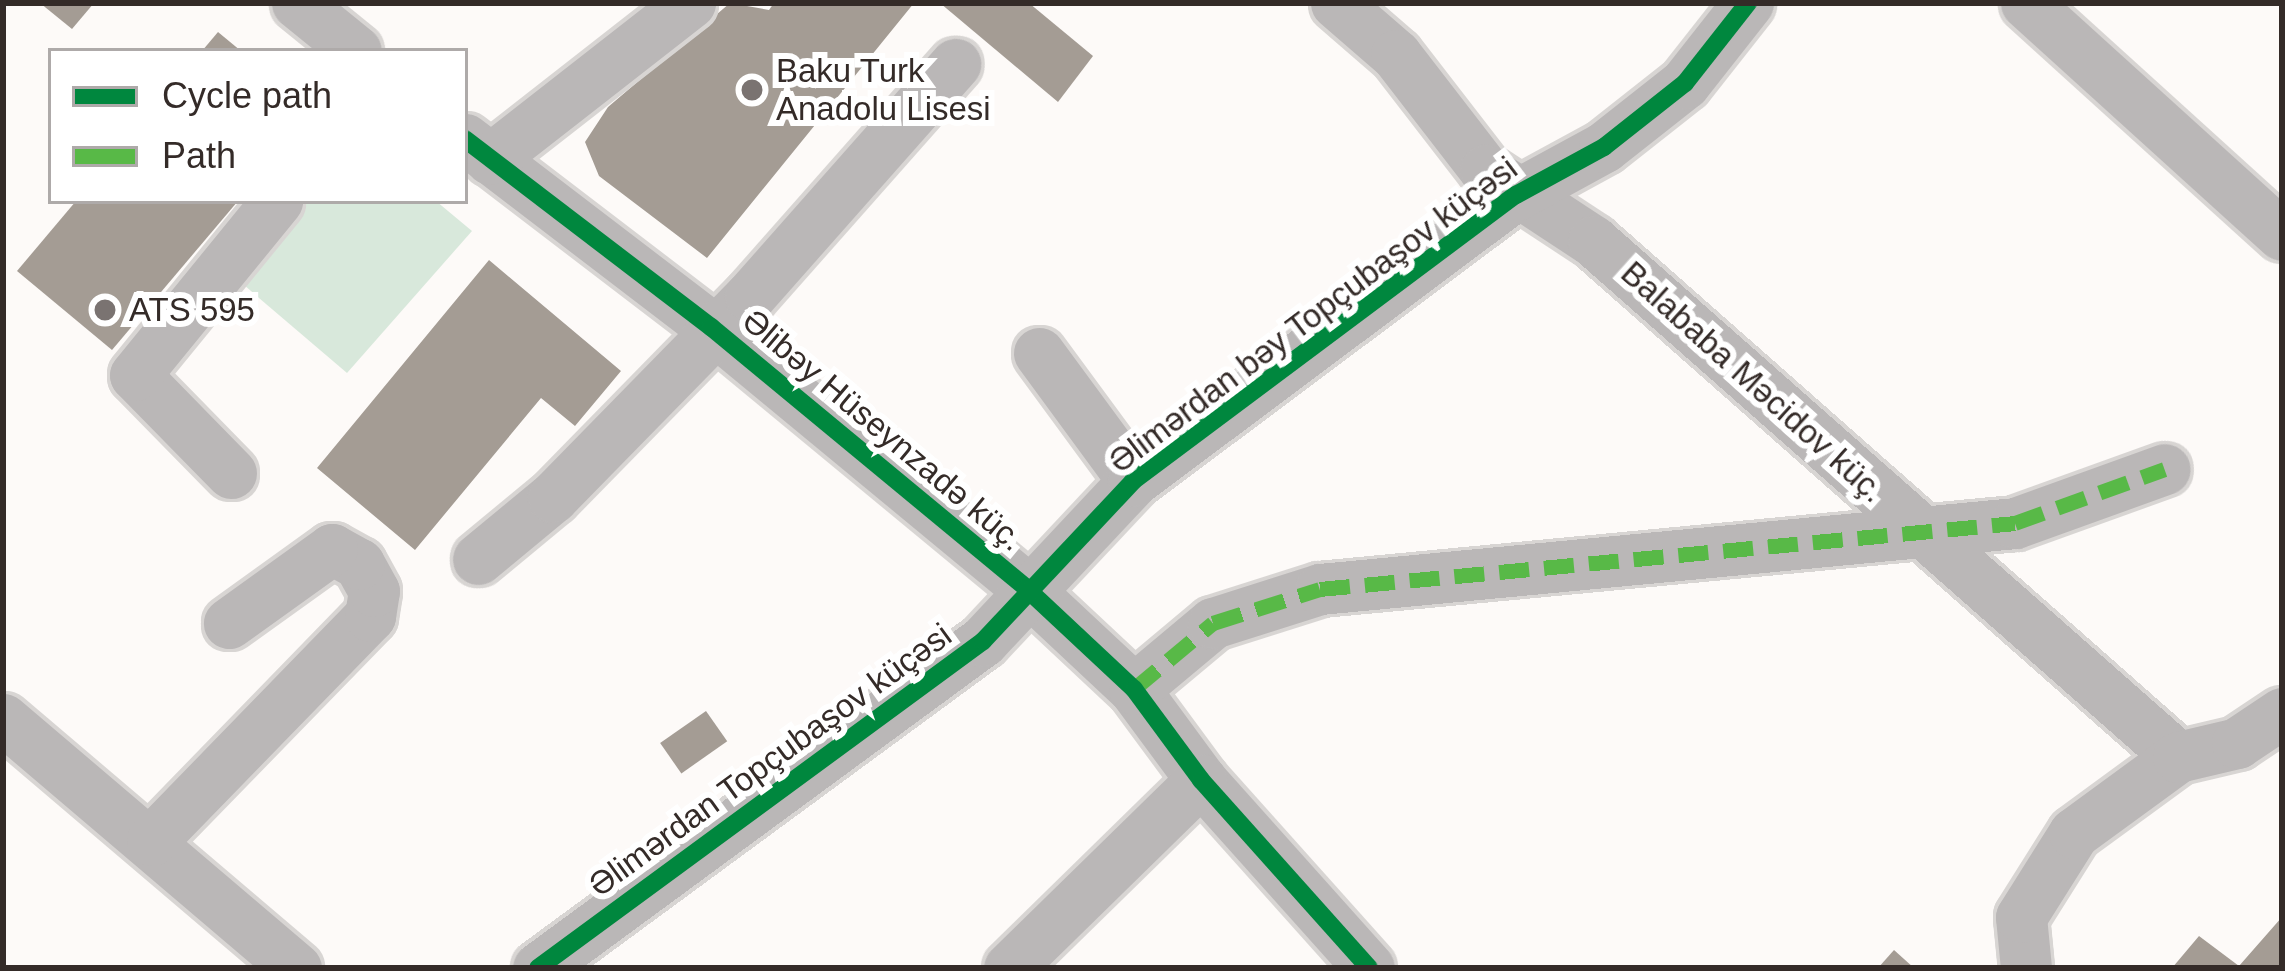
<!DOCTYPE html>
<meta charset="utf-8">
<style>
body{margin:0}
#map{position:relative;width:2285px;height:971px;overflow:hidden;background:#fdfaf8;font-family:Arial,sans-serif}
div>[style]{position:absolute}
.green>*{inset:0;background:#d8e8db}
.building>*{inset:0;background:#a49c94;transform-origin:0 0}
.roads{filter:drop-shadow(3px 0 #d8d5d3) drop-shadow(-3px 0 #d8d5d3) drop-shadow(0 3px #d8d5d3) drop-shadow(0 -3px #d8d5d3)}
.minor>*{height:51px;margin:-25.5px;padding:0 25.5px;transform-origin:25.5px;border-radius:25.5px;background:#bab7b7}
.quiet>*{height:15px;margin-top:-7.5px;transform-origin:0;background:repeating-linear-gradient(90deg,#58b947 0 30px,transparent 0 45px)}
.cycleway>*{height:18px;margin:-9px;padding:0 9px;transform-origin:9px;border-radius:9px;background:#00873e}
.dots>*{width:33px;height:33px;translate:-50% -50%;box-sizing:border-box;border:6px solid #fff;border-radius:50%}
span{translate:-50% -50%;white-space:nowrap;text-align:center;line-height:1.15;-webkit-text-stroke:12px #fff;paint-order:stroke}
.poi-label{font-size:33px;color:#342b28}
.left{translate:0 -50%;text-align:left}
.street-label{font-size:33px;color:#342b28}
.frame{position:absolute;inset:0;border:6px solid #342b28;pointer-events:none}
.legend{position:absolute;left:48px;top:48px;width:420px;height:156px;box-sizing:border-box;background:#fff;border:3px solid #aeaaa9;margin:0;padding:15px 21px;list-style:none;font-size:36px;color:#342b28}
.legend li{display:flex;align-items:center;gap:24px;height:60px}
.legend b{width:60px;border:3px solid #aeaaa9}
</style>
<div id="map">
<div class="green">
<i style="clip-path:polygon(291px 201px,436px 201px,472px 231px,347px 373px,231px 274px)"></i>
</div>
<div class="building">
<i style="clip-path:polygon(40px 3px,94px 3px,72px 29px)"></i>
<i style="clip-path:polygon(730px 3px,769px 10px,774px 3px,914px 3px,707px 258px,599px 176px,585px 142px,608px 107px)"></i>
<i style="clip-path:polygon(940px 3px,1029px 3px,1093px 56px,1058px 102px)"></i>
<i style="clip-path:polygon(218px 32px,241px 51px,202px 51px)"></i>
<i style="clip-path:polygon(76px 201px,238px 201px,112px 350px,17px 271px)"></i>
<i style="clip-path:polygon(489px 260px,621px 371px,575px 426px,541px 398px,415px 550px,317px 468px)"></i>
<i style="left:706px;top:711px;width:37px;height:56px;rotate:55deg"></i>
<i style="clip-path:polygon(2282px 917px,2282px 968px,2172px 968px,2199px 936px,2239px 966px)"></i>
<i style="clip-path:polygon(1894px 950px,1914px 968px,1878px 968px)"></i>
</div>
<div class="roads">
<div class="minor">
<i style="left:297px;top:3px;width:76px;rotate:39.1deg"></i>
<i style="left:1336px;top:3px;width:79px;rotate:40.9deg"></i>
<i style="left:1396px;top:55px;width:145px;rotate:52.3deg"></i>
<i style="left:1485px;top:170px;width:129px;rotate:33.3deg"></i>
<i style="left:1593px;top:241px;width:780px;rotate:41.41deg"></i>
<i style="left:2026px;top:3px;width:345px;rotate:42.2deg"></i>
<i style="left:465px;top:139px;width:310px;rotate:37.4deg"></i>
<i style="left:711px;top:327px;width:409px;rotate:39.6deg"></i>
<i style="left:1026px;top:588px;width:148px;rotate:43.1deg"></i>
<i style="left:1134px;top:689px;width:113px;rotate:53.6deg"></i>
<i style="left:1201px;top:780px;width:252px;rotate:48.2deg"></i>
<i style="left:490px;top:159px;width:254px;rotate:-38deg"></i>
<i style="left:1039px;top:353px;width:159px;rotate:53.7deg"></i>
<i style="left:231px;top:473px;width:137px;rotate:-134.4deg"></i>
<i style="left:135px;top:375px;width:225px;rotate:-50.8deg"></i>
<i style="left:478px;top:559px;width:97px;rotate:-39.6deg"></i>
<i style="left:553px;top:497px;width:281px;rotate:-45.6deg"></i>
<i style="left:750px;top:296px;width:310px;rotate:-48.5deg"></i>
<i style="left:1134px;top:689px;width:103px;rotate:-39.9deg"></i>
<i style="left:1213px;top:623px;width:112px;rotate:-17.6deg"></i>
<i style="left:1320px;top:589px;width:698px;rotate:-5.42deg"></i>
<i style="left:2015px;top:523px;width:159px;rotate:-19.8deg"></i>
<i style="left:3px;top:719px;width:385px;rotate:40.4deg"></i>
<i style="left:152px;top:840px;width:313px;rotate:-45.8deg"></i>
<i style="left:370px;top:616px;width:25px;rotate:-81deg"></i>
<i style="left:374px;top:591px;width:31px;rotate:-119deg"></i>
<i style="left:359px;top:564px;width:31px;rotate:-151deg"></i>
<i style="left:332px;top:549px;width:127px;rotate:144.3deg"></i>
<i style="left:538px;top:968px;width:552px;rotate:-36.31deg"></i>
<i style="left:983px;top:641px;width:219px;rotate:-46.8deg"></i>
<i style="left:1133px;top:481px;width:478px;rotate:-36.8deg"></i>
<i style="left:1516px;top:195px;width:100px;rotate:-28.6deg"></i>
<i style="left:1604px;top:147px;width:103px;rotate:-38.3deg"></i>
<i style="left:1685px;top:83px;width:102px;rotate:-51.8deg"></i>
<i style="left:1009px;top:968px;width:269px;rotate:-44.4deg"></i>
<i style="left:2026px;top:968px;width:51px;rotate:-95.6deg"></i>
<i style="left:2021px;top:917px;width:99px;rotate:-57.8deg"></i>
<i style="left:2074px;top:833px;width:129px;rotate:-36.2deg"></i>
<i style="left:2178px;top:757px;width:61px;rotate:-13.3deg"></i>
<i style="left:2237px;top:743px;width:54px;rotate:-33.7deg"></i>
</div>
</div>
<div class="quiet">
<i style="left:1134px;top:689px;width:103px;rotate:-39.9deg"></i>
<i style="left:1213px;top:623px;width:112px;rotate:-17.6deg"></i>
<i style="left:1320px;top:589px;width:698px;rotate:-5.42deg"></i>
<i style="left:2015px;top:523px;width:159px;rotate:-19.8deg"></i>
</div>
<div class="cycleway">
<i style="left:465px;top:139px;width:310px;rotate:37.4deg"></i>
<i style="left:711px;top:327px;width:409px;rotate:39.6deg"></i>
<i style="left:1026px;top:588px;width:148px;rotate:43.1deg"></i>
<i style="left:1134px;top:689px;width:113px;rotate:53.6deg"></i>
<i style="left:1201px;top:780px;width:252px;rotate:48.2deg"></i>
<i style="left:538px;top:968px;width:552px;rotate:-36.31deg"></i>
<i style="left:983px;top:641px;width:219px;rotate:-46.8deg"></i>
<i style="left:1133px;top:481px;width:478px;rotate:-36.8deg"></i>
<i style="left:1516px;top:195px;width:100px;rotate:-28.6deg"></i>
<i style="left:1604px;top:147px;width:103px;rotate:-38.3deg"></i>
<i style="left:1685px;top:83px;width:102px;rotate:-51.8deg"></i>
</div>
<div class="dots">
<i style="left:752px;top:90px;background:#7a7371"></i>
<i style="left:105px;top:310px;background:#7a7371"></i>
</div>
<div class="poi-label">
<span class="left" style="left:776px;top:90px">Baku Turk<br>Anadolu Lisesi</span>
<span class="left" style="left:129px;top:310px">ATS 595</span>
</div>
<div class="street-label">
<span style="left:1313px;top:315px;rotate:-37deg">Əlimərdan bəy Topçubaşov küçəsi</span>
<span style="left:1753px;top:382px;rotate:42deg">Balababa Məcidov küç.</span>
<span style="left:883px;top:430px;rotate:40deg">Əlibəy Hüseynzadə küç.</span>
<span style="left:770px;top:760px;rotate:-36deg">Əlimərdan Topçubaşov küçəsi</span>
</div>
<div class="frame"></div>
<ul class="legend">
<li><b style="height:15px;background:#00873e"></b>Cycle path</li>
<li><b style="height:15px;background:#58b947"></b>Path</li>
</ul>
</div>
